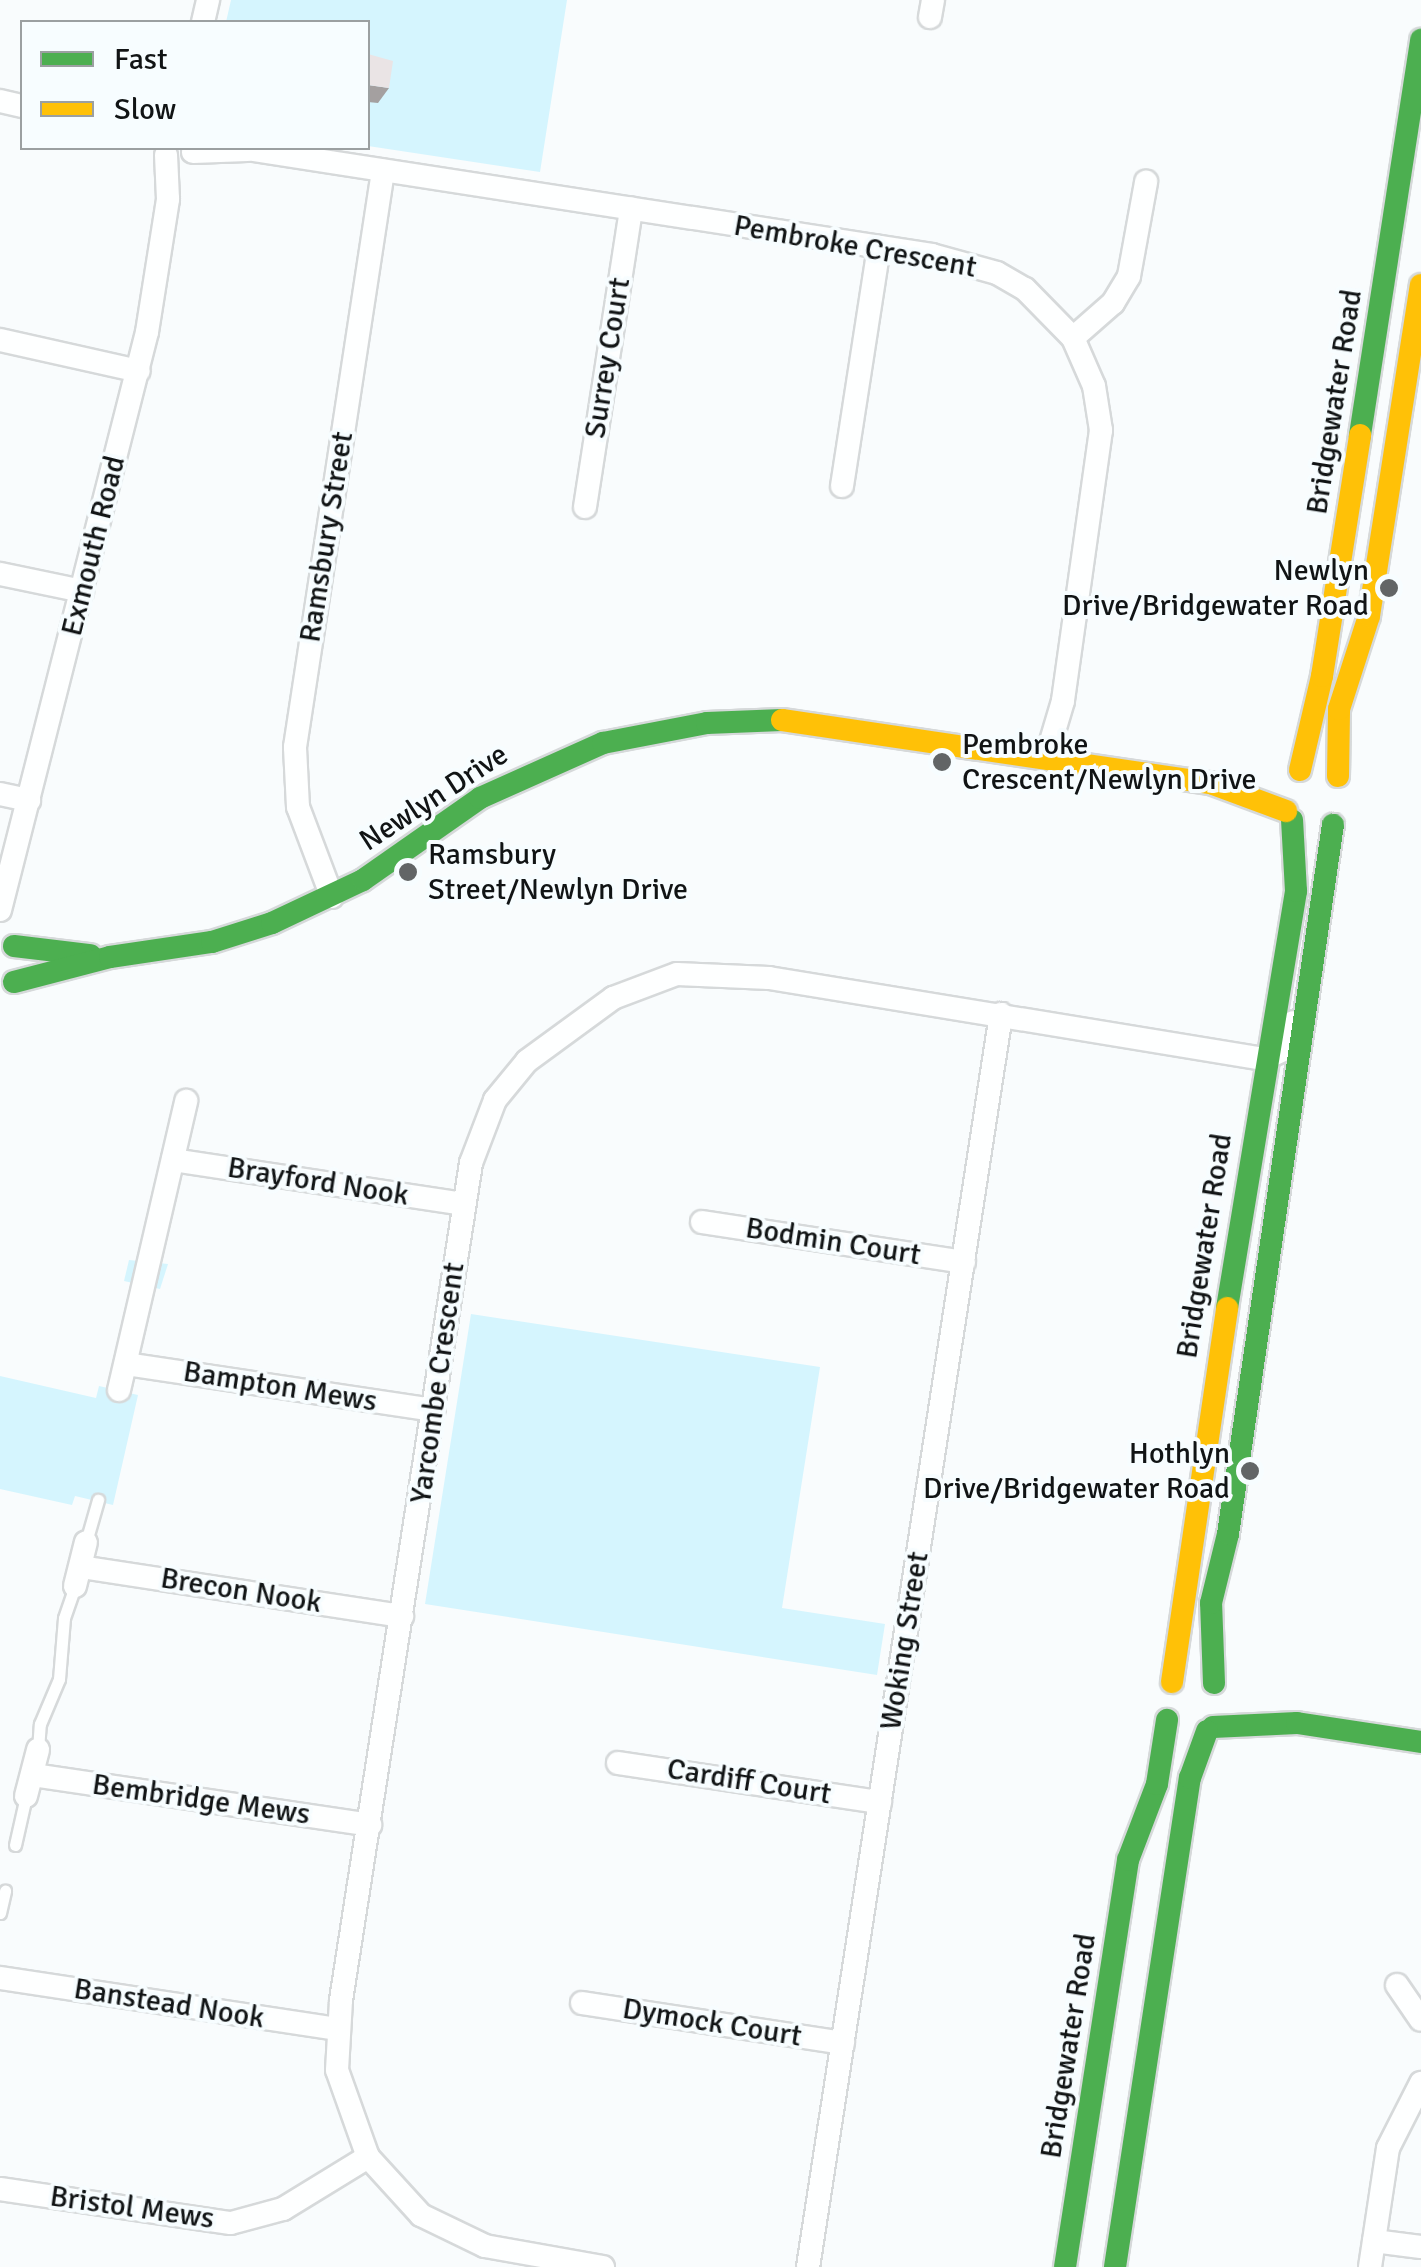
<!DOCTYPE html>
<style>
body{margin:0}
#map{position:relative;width:1421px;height:2267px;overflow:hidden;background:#f9fcfd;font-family:Signika,sans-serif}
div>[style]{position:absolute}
.green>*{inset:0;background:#d5f5fe}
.roads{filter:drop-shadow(2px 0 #d6d9da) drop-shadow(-2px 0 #d6d9da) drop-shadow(0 2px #d6d9da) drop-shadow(0 -2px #d6d9da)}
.lane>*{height:11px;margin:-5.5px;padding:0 5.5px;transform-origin:5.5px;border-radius:5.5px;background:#feffff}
.street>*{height:22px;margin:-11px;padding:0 11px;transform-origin:11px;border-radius:11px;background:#feffff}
.fast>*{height:22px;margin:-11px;padding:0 11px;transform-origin:11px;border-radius:11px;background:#4caf50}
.slow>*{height:22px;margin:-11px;padding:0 11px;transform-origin:11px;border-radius:11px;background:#ffc107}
.shaded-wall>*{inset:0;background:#a4a0a0}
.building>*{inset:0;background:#eae4e5}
.dots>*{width:28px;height:28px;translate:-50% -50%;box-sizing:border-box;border:5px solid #f7fdff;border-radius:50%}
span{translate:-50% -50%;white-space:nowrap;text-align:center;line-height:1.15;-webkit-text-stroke:8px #f7fdff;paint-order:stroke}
.street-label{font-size:30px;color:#111415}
.poi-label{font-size:30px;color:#111415}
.right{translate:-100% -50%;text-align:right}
.left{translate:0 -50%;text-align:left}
.legend{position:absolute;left:20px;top:20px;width:350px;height:130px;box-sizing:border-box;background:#f7fdff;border:2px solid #9ba0a1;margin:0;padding:12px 18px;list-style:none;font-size:30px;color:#111415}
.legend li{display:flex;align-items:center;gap:20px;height:50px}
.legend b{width:50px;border:2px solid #9ba0a1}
</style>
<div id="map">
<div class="green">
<i style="clip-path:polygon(231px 0,567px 0,540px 172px,368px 146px,368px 22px,226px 22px)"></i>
<i style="clip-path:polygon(129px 1260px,168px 1264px,160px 1289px,124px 1281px)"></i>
<i style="clip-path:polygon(471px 1314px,820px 1367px,782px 1608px,885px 1624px,877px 1675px,425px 1604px)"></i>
<i style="clip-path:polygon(0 1376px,96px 1398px,99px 1386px,138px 1395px,113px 1505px,75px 1496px,72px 1505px,0 1489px)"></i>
</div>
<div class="roads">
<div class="lane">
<i style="left:86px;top:1542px;width:44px;rotate:-74.1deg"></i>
<i style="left:38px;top:1750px;width:26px;rotate:-86deg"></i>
<i style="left:40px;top:1724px;width:49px;rotate:-67.1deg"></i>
<i style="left:59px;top:1679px;width:61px;rotate:-85.3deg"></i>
<i style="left:64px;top:1618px;width:34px;rotate:-71deg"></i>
<i style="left:15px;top:1845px;width:50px;rotate:-77.3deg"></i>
<i style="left:0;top:1913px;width:23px;rotate:-77deg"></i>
</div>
<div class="street">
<i style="left:930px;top:17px;width:17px;rotate:-80deg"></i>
<i style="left:203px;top:22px;width:23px;rotate:-77deg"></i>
<i style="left:0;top:101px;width:23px;rotate:13deg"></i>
<i style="left:240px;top:148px;width:700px;rotate:8.79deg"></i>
<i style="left:932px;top:255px;width:67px;rotate:15.5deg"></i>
<i style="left:997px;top:273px;width:32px;rotate:30deg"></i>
<i style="left:1025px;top:289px;width:69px;rotate:45.6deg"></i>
<i style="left:1073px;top:338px;width:52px;rotate:66.4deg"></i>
<i style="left:1094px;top:386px;width:45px;rotate:81deg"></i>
<i style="left:1101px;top:430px;width:274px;rotate:98deg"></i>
<i style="left:1063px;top:701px;width:59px;rotate:106.6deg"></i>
<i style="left:193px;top:152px;width:54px;rotate:-2.1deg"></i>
<i style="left:1073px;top:338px;width:53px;rotate:-41.2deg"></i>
<i style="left:1113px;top:303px;width:31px;rotate:-59deg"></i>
<i style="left:1129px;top:276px;width:96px;rotate:-79.7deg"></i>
<i style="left:0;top:340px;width:142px;rotate:12.6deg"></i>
<i style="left:842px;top:486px;width:242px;rotate:-81.2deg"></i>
<i style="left:585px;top:507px;width:302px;rotate:-81.2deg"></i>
<i style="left:0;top:574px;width:84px;rotate:11.7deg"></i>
<i style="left:0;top:794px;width:30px;rotate:12deg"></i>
<i style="left:332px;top:897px;width:96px;rotate:-110.7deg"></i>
<i style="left:298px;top:807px;width:60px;rotate:-92.9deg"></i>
<i style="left:295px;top:747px;width:583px;rotate:-81.31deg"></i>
<i style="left:0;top:910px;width:596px;rotate:-75.73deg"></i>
<i style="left:147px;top:332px;width:135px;rotate:-81deg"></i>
<i style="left:168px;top:199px;width:44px;rotate:-92.6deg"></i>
<i style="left:173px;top:1160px;width:294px;rotate:8.6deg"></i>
<i style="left:702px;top:1222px;width:265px;rotate:8.7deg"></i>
<i style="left:126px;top:1364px;width:311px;rotate:8.5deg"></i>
<i style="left:119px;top:1390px;width:297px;rotate:-76.9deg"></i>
<i style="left:81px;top:1567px;width:325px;rotate:8.7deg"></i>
<i style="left:75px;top:1586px;width:45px;rotate:-76deg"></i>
<i style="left:618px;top:1763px;width:265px;rotate:8.5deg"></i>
<i style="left:33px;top:1775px;width:341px;rotate:8.4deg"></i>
<i style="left:26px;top:1796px;width:48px;rotate:-75.4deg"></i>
<i style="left:0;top:1978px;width:341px;rotate:8.6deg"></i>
<i style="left:1397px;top:1985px;width:42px;rotate:55.6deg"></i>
<i style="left:582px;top:2003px;width:264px;rotate:8.7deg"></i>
<i style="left:0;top:2189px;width:233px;rotate:8.4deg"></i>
<i style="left:231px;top:2223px;width:54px;rotate:-15.1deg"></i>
<i style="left:283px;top:2209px;width:100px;rotate:-31.5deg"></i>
<i style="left:1374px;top:2241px;width:47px;rotate:7.3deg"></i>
<i style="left:603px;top:2267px;width:120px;rotate:-169.9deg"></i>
<i style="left:485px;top:2246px;width:71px;rotate:-154.2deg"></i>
<i style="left:421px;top:2215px;width:79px;rotate:-132.4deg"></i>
<i style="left:368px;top:2157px;width:92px;rotate:-109.6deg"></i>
<i style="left:337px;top:2070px;width:70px;rotate:-86.7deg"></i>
<i style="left:341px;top:2000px;width:847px;rotate:-81.17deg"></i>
<i style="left:471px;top:1163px;width:67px;rotate:-69.1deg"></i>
<i style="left:495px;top:1100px;width:50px;rotate:-50.6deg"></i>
<i style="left:527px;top:1061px;width:107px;rotate:-36.2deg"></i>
<i style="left:613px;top:998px;width:68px;rotate:-20.6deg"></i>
<i style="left:677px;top:974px;width:92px;rotate:2.5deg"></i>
<i style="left:769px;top:978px;width:502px;rotate:9.29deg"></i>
<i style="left:1264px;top:1059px;width:23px;rotate:-25deg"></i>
<i style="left:1285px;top:1049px;width:28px;rotate:-73deg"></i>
<i style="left:808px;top:2267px;width:1268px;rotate:-81.24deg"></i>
<i style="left:1370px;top:2267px;width:120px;rotate:-81.4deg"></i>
<i style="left:1388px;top:2148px;width:73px;rotate:-63.1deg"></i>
</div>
<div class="fast">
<i style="left:1360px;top:435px;width:400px;rotate:-81.2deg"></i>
<i style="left:14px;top:946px;width:77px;rotate:6.8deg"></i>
<i style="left:14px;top:982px;width:99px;rotate:-14.6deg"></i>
<i style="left:110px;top:957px;width:103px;rotate:-8.4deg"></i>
<i style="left:212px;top:942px;width:63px;rotate:-17.6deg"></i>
<i style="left:272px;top:923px;width:101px;rotate:-25.3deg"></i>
<i style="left:363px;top:880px;width:143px;rotate:-35deg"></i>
<i style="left:480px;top:798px;width:135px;rotate:-24.1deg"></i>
<i style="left:603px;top:743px;width:106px;rotate:-10.9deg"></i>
<i style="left:707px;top:723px;width:75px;rotate:-2.3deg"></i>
<i style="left:1227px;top:1308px;width:423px;rotate:-80.6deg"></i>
<i style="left:1296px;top:891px;width:71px;rotate:-93.2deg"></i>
<i style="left:1214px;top:1683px;width:80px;rotate:-92.1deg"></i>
<i style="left:1211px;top:1603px;width:71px;rotate:-76.2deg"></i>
<i style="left:1228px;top:1534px;width:717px;rotate:-81.58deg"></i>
<i style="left:1213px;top:1727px;width:84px;rotate:-2.7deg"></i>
<i style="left:1297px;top:1723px;width:125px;rotate:8.7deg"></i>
<i style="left:1065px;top:2267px;width:412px;rotate:-81.2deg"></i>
<i style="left:1128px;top:1860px;width:81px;rotate:-69.1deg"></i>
<i style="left:1157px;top:1784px;width:65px;rotate:-81.1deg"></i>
<i style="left:1115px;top:2267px;width:495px;rotate:-81.3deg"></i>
<i style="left:1190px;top:1778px;width:50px;rotate:-70.1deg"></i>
</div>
<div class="slow">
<i style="left:782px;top:720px;width:436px;rotate:8.4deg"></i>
<i style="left:1213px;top:784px;width:78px;rotate:20.3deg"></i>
<i style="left:1300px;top:770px;width:97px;rotate:-76.8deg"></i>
<i style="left:1322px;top:676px;width:244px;rotate:-81deg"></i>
<i style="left:1338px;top:776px;width:67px;rotate:-89.1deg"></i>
<i style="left:1339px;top:709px;width:98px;rotate:-72.1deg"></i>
<i style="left:1369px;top:616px;width:335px;rotate:-81.1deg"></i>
<i style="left:1172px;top:1682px;width:378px;rotate:-81.6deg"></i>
</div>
</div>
<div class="shaded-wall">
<i style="clip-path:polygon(368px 85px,389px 88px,378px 103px,368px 102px)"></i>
</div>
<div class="building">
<i style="clip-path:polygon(368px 54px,393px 61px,389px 88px,368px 85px)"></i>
</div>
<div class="dots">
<i style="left:1389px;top:588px;background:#626566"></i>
<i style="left:942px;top:762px;background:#626566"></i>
<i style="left:408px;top:872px;background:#626566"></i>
<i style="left:1250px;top:1471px;background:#626566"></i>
</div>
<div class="street-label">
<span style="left:855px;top:247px;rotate:10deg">Pembroke Crescent</span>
<span style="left:608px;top:358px;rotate:-81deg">Surrey Court</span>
<span style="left:1335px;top:402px;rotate:-81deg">Bridgewater Road</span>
<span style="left:327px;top:537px;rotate:-81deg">Ramsbury Street</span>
<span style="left:94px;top:546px;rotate:-76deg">Exmouth Road</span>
<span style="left:434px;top:798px;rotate:-33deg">Newlyn Drive</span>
<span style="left:318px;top:1182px;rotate:9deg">Brayford Nook</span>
<span style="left:833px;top:1242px;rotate:9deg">Bodmin Court</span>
<span style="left:1205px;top:1246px;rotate:-81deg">Bridgewater Road</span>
<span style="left:438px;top:1383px;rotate:-82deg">Yarcombe Crescent</span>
<span style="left:280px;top:1387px;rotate:9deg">Bampton Mews</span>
<span style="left:241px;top:1591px;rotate:9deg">Brecon Nook</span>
<span style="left:905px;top:1641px;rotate:-81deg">Woking Street</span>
<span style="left:749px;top:1782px;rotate:9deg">Cardiff Court</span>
<span style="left:201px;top:1800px;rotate:8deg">Bembridge Mews</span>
<span style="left:169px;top:2004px;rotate:9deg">Banstead Nook</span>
<span style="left:712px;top:2023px;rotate:9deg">Dymock Court</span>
<span style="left:1069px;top:2046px;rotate:-81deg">Bridgewater Road</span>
<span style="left:132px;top:2208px;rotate:8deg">Bristol Mews</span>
</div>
<div class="poi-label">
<span class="right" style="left:1369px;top:588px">Newlyn<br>Drive/Bridgewater Road</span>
<span class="left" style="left:962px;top:762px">Pembroke<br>Crescent/Newlyn Drive</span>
<span class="left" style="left:428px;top:872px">Ramsbury<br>Street/Newlyn Drive</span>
<span class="right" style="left:1230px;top:1471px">Hothlyn<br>Drive/Bridgewater Road</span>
</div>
<ul class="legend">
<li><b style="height:12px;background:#4caf50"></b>Fast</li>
<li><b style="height:12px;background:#ffc107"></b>Slow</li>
</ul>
</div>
